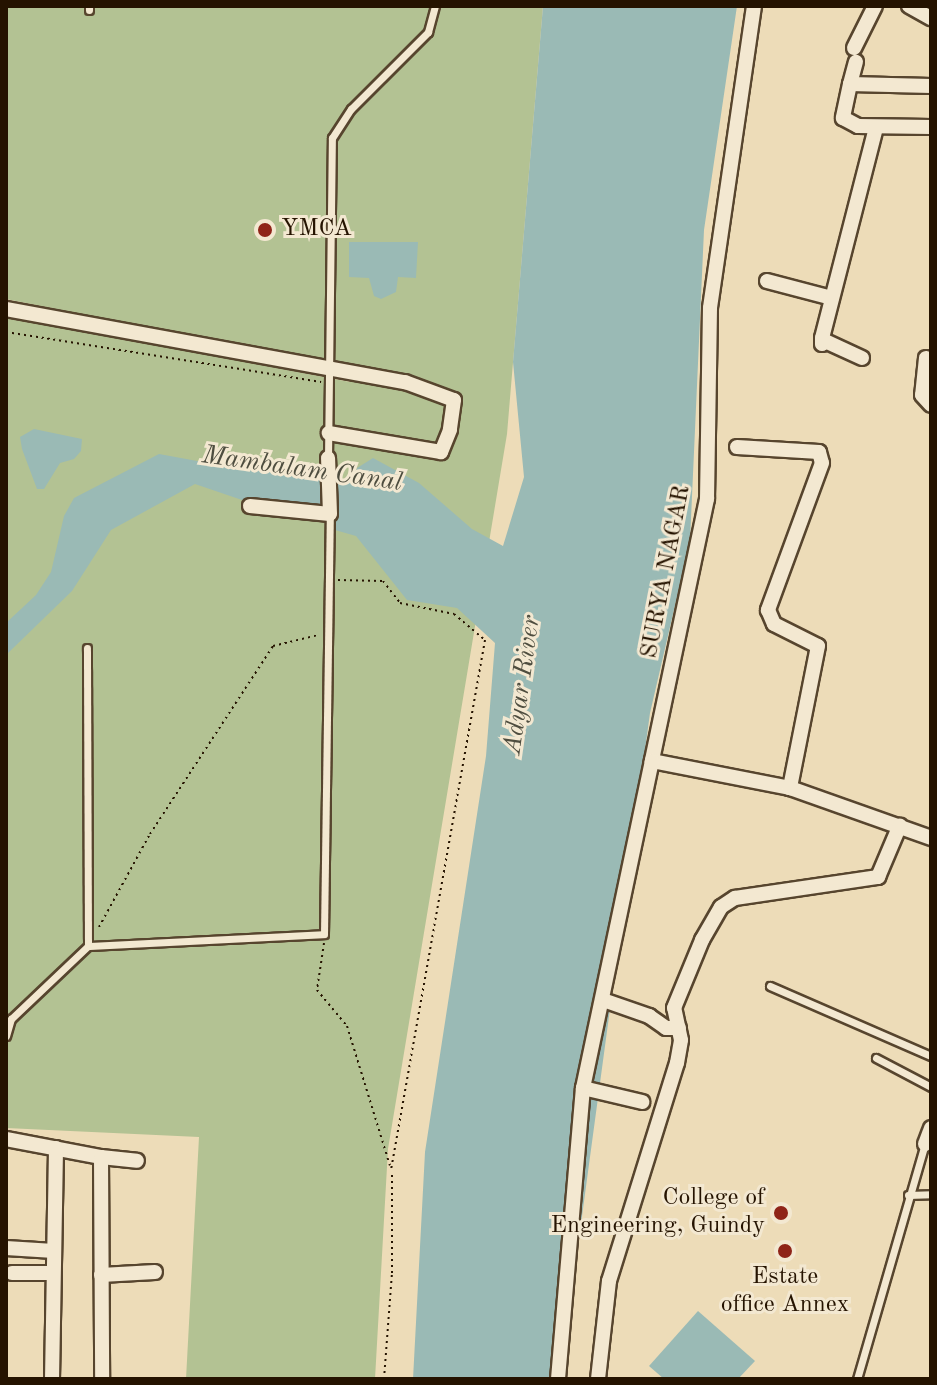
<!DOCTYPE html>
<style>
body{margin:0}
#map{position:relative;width:937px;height:1385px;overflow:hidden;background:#eddcb8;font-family:"Old Standard TT",serif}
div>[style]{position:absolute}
.green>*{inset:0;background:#b3c293}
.water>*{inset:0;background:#9abab5}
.path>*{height:2px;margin-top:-1px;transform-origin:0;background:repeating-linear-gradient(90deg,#251300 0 2px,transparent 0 6px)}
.roads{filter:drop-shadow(2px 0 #57452e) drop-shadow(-2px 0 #57452e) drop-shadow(0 2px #57452e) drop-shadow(0 -2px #57452e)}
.service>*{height:7px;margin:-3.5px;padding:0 3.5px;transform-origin:3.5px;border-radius:3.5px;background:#f3e8d1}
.minor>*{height:14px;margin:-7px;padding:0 7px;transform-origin:7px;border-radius:7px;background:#f3e8d1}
.dots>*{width:22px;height:22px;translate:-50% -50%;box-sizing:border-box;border:4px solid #f3e8d1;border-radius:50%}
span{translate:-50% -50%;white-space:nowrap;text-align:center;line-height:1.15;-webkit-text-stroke:6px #f3e8d1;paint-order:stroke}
.poi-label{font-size:24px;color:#251300}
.left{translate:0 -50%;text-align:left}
.right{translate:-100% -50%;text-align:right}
.street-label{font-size:24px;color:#251300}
.water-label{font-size:26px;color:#4e4d3f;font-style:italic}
.frame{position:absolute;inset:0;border:8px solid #251300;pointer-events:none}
</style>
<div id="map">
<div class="green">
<i style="clip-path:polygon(6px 6px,543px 6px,507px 434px,388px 1149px,375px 1379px,186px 1379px,199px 1137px,6px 1128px,6px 316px,350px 382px,351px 368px,6px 299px)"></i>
</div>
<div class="water">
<i style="clip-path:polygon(543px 6px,737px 6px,704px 230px,690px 541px,650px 713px,560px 1379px,413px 1379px,425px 1152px,486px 756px,495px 643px,457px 608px,407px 600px,356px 536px,335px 530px,337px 510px,242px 500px,195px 484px,111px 530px,72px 591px,6px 655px,6px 623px,36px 595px,51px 572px,64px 516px,74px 498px,159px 454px,219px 465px,318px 468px,333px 481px,352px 481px,357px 468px,373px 458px,419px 483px,472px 529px,503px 546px,524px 477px,513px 362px)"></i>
<i style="clip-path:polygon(349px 242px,418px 242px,416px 278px,398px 277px,396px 292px,381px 299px,374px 296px,369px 278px,349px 277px)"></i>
<i style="clip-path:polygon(34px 429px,82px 439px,81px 451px,74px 459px,60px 463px,44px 489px,37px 489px,22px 449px,20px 437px)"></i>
<i style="clip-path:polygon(698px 1311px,755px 1361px,738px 1379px,664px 1379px,649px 1366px)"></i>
</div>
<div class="path">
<i style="left:6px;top:332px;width:319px;rotate:9deg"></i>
<i style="left:338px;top:580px;width:45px;rotate:1.3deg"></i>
<i style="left:383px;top:581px;width:28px;rotate:52deg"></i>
<i style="left:400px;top:603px;width:55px;rotate:11.5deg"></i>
<i style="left:454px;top:614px;width:40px;rotate:40deg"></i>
<i style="left:485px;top:640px;width:538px;rotate:100.06deg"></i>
<i style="left:99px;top:927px;width:106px;rotate:-61.3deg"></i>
<i style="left:150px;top:834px;width:225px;rotate:-56.8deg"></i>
<i style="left:273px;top:646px;width:46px;rotate:-13.7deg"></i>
<i style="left:324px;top:943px;width:48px;rotate:98.5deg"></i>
<i style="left:317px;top:990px;width:47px;rotate:50.2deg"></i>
<i style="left:347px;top:1026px;width:146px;rotate:72.9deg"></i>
<i style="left:384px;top:1379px;width:106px;rotate:-85.7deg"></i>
<i style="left:392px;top:1273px;width:100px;rotate:-90deg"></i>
</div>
<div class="roads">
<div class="service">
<i style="left:89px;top:6px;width:4px;rotate:90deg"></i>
<i style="left:328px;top:458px;width:320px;rotate:-89.3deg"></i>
<i style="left:332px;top:138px;width:35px;rotate:-57deg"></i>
<i style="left:351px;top:109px;width:109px;rotate:-45deg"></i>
<i style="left:428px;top:32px;width:27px;rotate:-75deg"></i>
<i style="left:88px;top:946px;width:236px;rotate:-2.9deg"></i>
<i style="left:324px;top:934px;width:420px;rotate:-89.2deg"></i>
<i style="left:770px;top:986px;width:176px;rotate:23.5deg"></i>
<i style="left:6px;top:1036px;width:18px;rotate:-74deg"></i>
<i style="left:11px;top:1019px;width:106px;rotate:-43.5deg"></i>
<i style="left:88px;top:946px;width:298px;rotate:-90.2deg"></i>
<i style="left:876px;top:1058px;width:62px;rotate:27.8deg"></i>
<i style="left:908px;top:1195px;width:23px;rotate:-2deg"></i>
<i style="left:857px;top:1379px;width:245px;rotate:-73.9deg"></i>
</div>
<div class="minor">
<i style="left:754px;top:6px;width:305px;rotate:98.3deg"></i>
<i style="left:710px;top:308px;width:191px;rotate:90.9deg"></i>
<i style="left:707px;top:499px;width:268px;rotate:101.9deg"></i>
<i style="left:652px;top:761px;width:141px;rotate:11.1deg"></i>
<i style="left:790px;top:788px;width:150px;rotate:19.5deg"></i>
<i style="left:909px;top:6px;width:25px;rotate:29deg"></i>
<i style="left:854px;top:48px;width:47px;rotate:-63.4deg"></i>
<i style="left:850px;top:84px;width:23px;rotate:-75deg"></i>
<i style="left:931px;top:86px;width:81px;rotate:-178.6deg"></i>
<i style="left:850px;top:84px;width:35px;rotate:102deg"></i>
<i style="left:843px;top:118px;width:17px;rotate:28deg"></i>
<i style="left:858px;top:126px;width:73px;rotate:0.8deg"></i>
<i style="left:767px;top:281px;width:67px;rotate:14.7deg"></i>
<i style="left:6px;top:309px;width:406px;rotate:10.4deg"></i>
<i style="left:405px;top:382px;width:52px;rotate:20.2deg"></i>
<i style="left:454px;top:400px;width:30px;rotate:98deg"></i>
<i style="left:450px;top:430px;width:24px;rotate:112deg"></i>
<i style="left:441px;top:452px;width:114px;rotate:-170.4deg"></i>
<i style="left:862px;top:358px;width:41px;rotate:-155.3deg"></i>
<i style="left:825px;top:341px;width:4px;rotate:135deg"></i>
<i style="left:822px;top:344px;width:6px;rotate:-90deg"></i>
<i style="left:822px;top:338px;width:217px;rotate:-75.6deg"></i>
<i style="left:926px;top:358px;width:37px;rotate:96deg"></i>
<i style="left:922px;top:395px;width:13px;rotate:48deg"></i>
<i style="left:737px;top:447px;width:82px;rotate:3.5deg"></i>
<i style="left:819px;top:452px;width:11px;rotate:75deg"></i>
<i style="left:822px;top:463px;width:157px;rotate:110.2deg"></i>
<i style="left:768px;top:610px;width:15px;rotate:67deg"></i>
<i style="left:774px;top:624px;width:49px;rotate:26.6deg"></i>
<i style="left:818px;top:646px;width:145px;rotate:101.2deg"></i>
<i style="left:250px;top:506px;width:80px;rotate:5.7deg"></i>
<i style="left:330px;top:514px;width:56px;rotate:-92deg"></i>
<i style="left:606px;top:1001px;width:46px;rotate:19.2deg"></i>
<i style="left:649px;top:1016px;width:21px;rotate:35deg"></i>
<i style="left:666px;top:1028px;width:13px"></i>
<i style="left:583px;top:1088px;width:61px;rotate:13.3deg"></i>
<i style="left:6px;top:1139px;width:97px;rotate:10.7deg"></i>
<i style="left:101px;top:1157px;width:222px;rotate:89.7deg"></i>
<i style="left:925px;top:1144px;width:17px;rotate:-69deg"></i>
<i style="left:101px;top:1157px;width:36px;rotate:6deg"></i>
<i style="left:6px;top:1248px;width:48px;rotate:3.6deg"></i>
<i style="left:12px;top:1273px;width:41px"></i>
<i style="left:101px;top:1275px;width:54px;rotate:-3.2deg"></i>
<i style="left:52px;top:1379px;width:231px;rotate:-89deg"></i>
<i style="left:558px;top:1379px;width:292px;rotate:-85.1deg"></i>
<i style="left:583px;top:1088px;width:334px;rotate:-78.1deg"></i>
<i style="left:598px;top:1379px;width:99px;rotate:-83.6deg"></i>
<i style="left:609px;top:1281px;width:228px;rotate:-72.7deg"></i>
<i style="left:677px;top:1063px;width:23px;rotate:-80deg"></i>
<i style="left:681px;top:1040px;width:33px;rotate:-102deg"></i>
<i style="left:674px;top:1008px;width:74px;rotate:-67.6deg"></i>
<i style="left:702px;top:940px;width:38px;rotate:-60deg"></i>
<i style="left:721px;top:907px;width:17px;rotate:-33deg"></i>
<i style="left:735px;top:898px;width:145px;rotate:-8.4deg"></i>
<i style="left:878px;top:877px;width:56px;rotate:-67.1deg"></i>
</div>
</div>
<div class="dots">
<i style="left:265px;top:230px;background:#8f2418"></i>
<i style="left:781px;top:1213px;background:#8f2418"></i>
<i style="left:785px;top:1251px;background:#8f2418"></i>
</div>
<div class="poi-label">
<span class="left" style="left:281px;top:230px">YMCA</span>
<span class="right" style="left:765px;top:1213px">College of<br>Engineering, Guindy</span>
<span style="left:785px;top:1292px">Estate<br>office Annex</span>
</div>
<div class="street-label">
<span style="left:667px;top:572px;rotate:-79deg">SURYA NAGAR</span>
</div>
<div class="water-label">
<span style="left:302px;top:470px;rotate:8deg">Mambalam Canal</span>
<span style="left:523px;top:685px;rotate:-82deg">Adyar River</span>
</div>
<div class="frame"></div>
</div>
